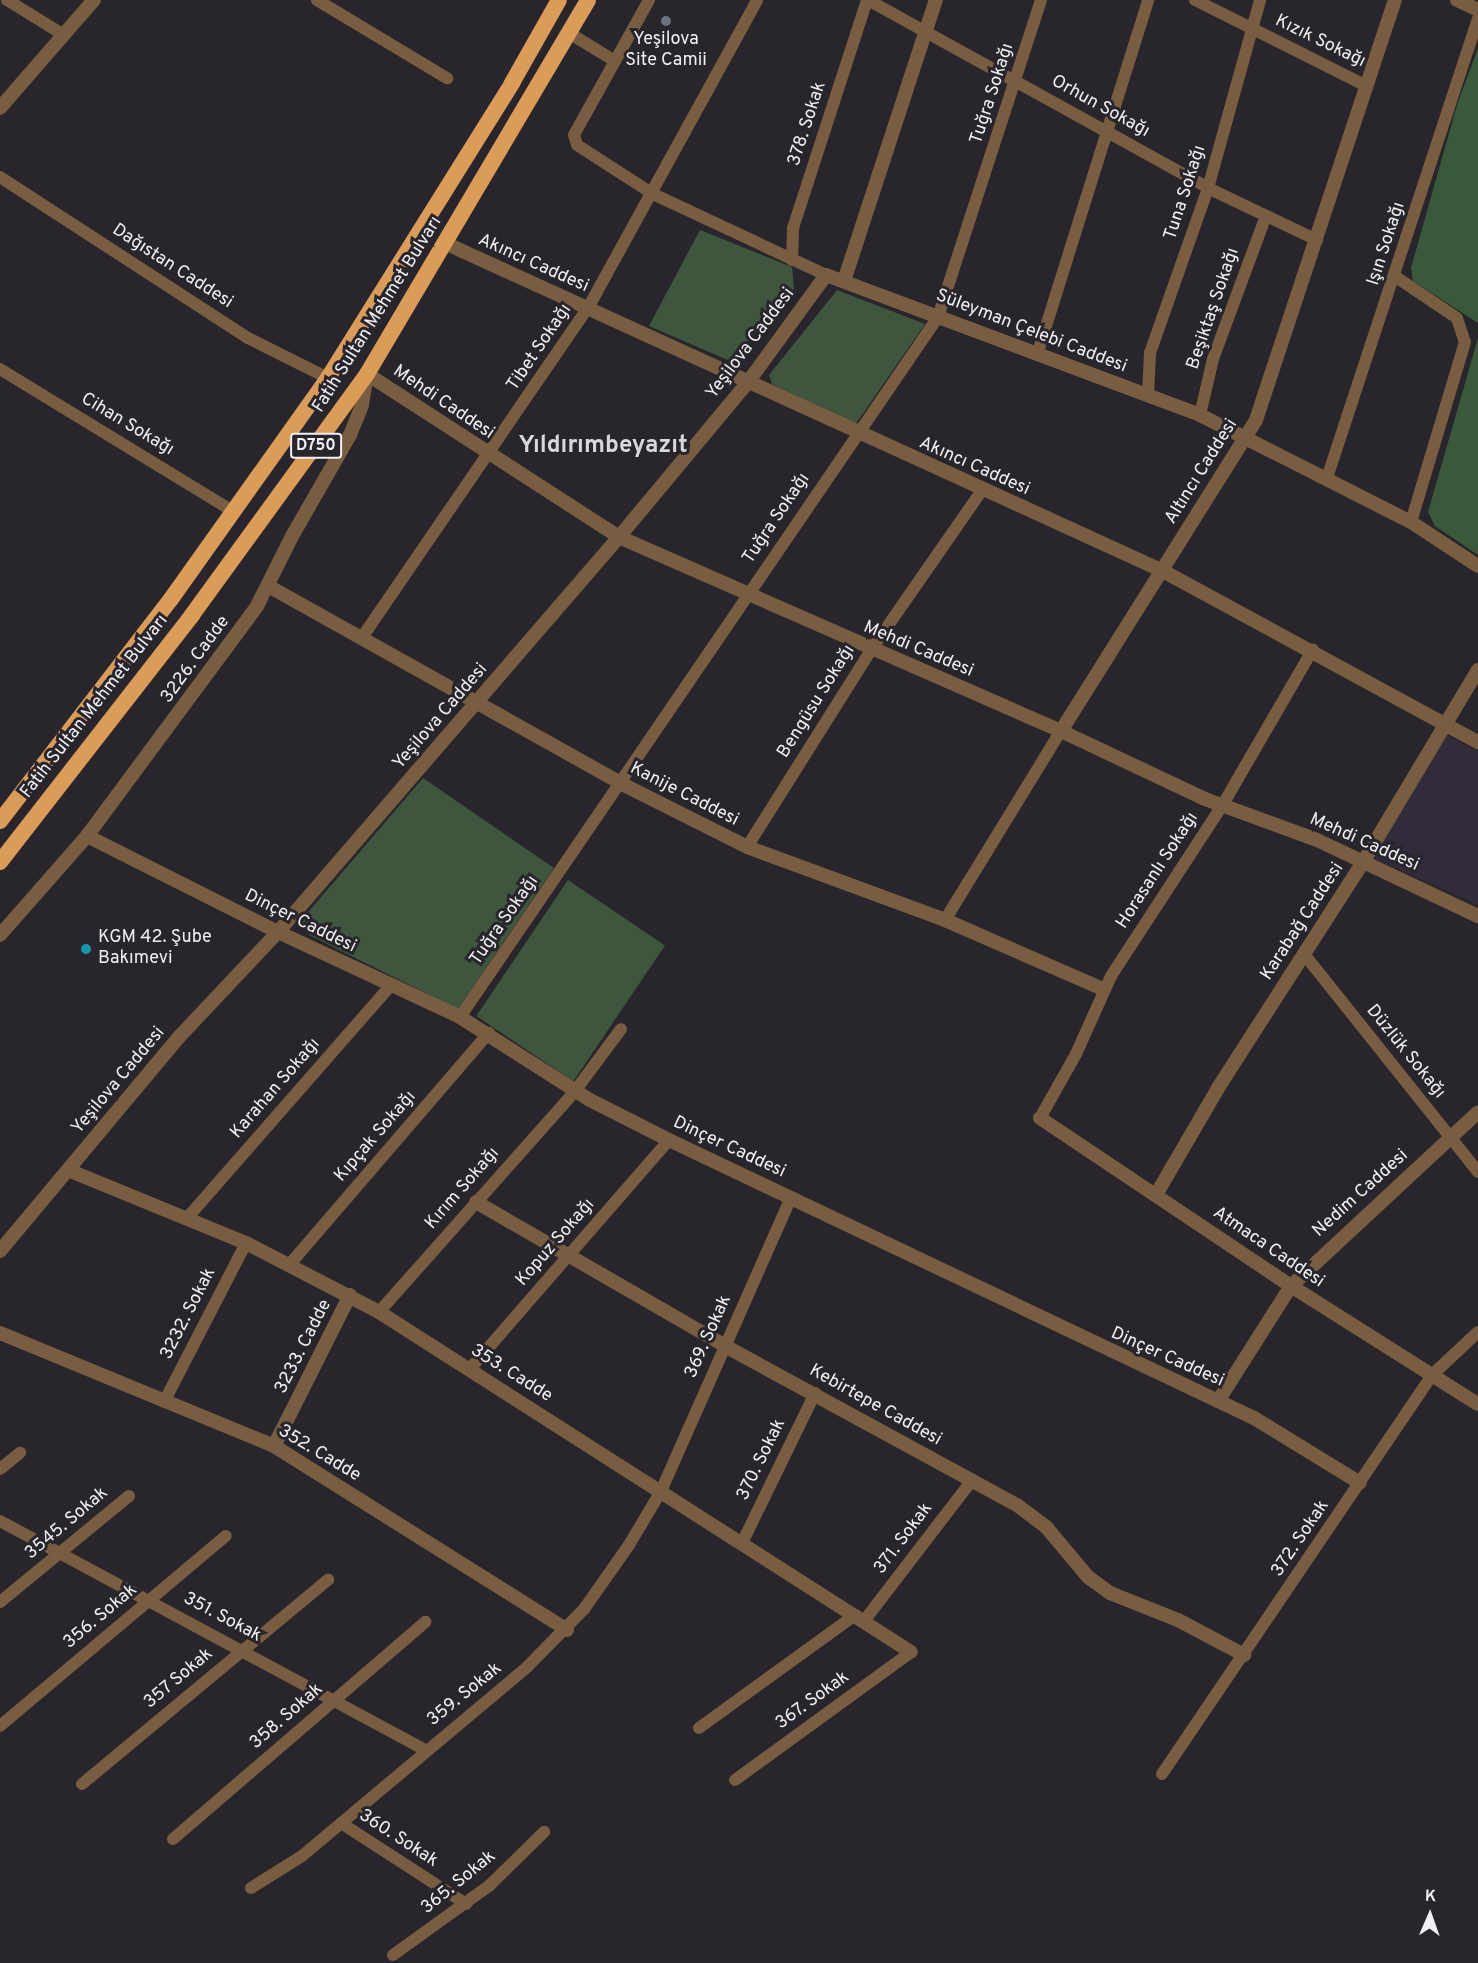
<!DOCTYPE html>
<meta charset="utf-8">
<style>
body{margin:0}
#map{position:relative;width:1478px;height:1963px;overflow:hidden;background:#28262c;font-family:Overpass,sans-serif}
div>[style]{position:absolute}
.education>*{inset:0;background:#312b3c}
.green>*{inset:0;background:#3e553e;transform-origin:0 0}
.forest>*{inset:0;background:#39593a}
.minor>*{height:12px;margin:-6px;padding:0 6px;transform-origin:6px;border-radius:6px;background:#795d41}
.tertiary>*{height:14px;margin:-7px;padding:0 7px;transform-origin:7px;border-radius:7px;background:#795d41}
.trunk>*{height:16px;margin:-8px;padding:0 8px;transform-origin:8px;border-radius:8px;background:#db9c57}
.dots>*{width:16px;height:16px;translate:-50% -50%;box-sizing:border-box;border:3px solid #28262c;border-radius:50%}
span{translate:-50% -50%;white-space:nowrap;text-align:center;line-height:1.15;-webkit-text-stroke:6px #28262c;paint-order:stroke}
.shield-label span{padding:2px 4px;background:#28262c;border:2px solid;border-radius:4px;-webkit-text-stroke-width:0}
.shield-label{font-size:16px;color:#f0eff3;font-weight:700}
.poi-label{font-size:18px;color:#f0eff3}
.left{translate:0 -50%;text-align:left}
.street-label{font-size:18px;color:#f0eff3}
.district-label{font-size:24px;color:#d9d7de;font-weight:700}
.north{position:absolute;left:1400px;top:1885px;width:60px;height:60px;-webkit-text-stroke:4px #28262c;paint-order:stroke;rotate:2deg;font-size:16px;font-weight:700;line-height:24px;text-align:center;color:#f0eff3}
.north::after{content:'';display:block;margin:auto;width:21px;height:27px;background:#f0eff3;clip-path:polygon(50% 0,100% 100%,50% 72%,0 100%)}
</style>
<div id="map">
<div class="education">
<i style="clip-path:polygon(1447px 735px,1478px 752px,1478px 905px,1371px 857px)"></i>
</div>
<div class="green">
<i style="clip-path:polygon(700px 230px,792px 267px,794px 289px,730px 361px,649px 326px)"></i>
<i style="clip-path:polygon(837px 290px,925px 324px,855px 425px,772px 384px,769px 375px)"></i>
<i style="clip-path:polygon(423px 778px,554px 868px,458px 1009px,309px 935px,302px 924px,304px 917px)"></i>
<i style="left:568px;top:880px;width:117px;height:164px;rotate:34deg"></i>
</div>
<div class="forest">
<i style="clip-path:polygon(1478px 48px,1478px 323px,1413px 281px,1411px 268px,1457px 105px)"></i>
<i style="clip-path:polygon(1478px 338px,1478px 555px,1435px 526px,1428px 512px)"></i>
</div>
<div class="minor">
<i style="left:7px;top:0;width:67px;rotate:31.6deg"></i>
<i style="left:317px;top:0;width:152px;rotate:31deg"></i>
<i style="left:649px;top:0;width:154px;rotate:119.1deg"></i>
<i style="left:574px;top:135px;width:10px;rotate:73deg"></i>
<i style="left:577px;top:145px;width:90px;rotate:32.8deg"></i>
<i style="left:653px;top:194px;width:191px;rotate:25.1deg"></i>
<i style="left:868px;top:0;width:389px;rotate:28.9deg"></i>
<i style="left:1208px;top:188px;width:121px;rotate:25.5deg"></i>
<i style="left:1195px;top:0;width:190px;rotate:26.6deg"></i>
<i style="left:569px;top:33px;width:54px;rotate:31.3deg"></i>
<i style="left:0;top:177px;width:296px;rotate:33deg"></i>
<i style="left:248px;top:338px;width:89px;rotate:26.6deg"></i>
<i style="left:792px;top:260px;width:32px;rotate:-88deg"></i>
<i style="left:793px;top:228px;width:240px;rotate:-72deg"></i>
<i style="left:1396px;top:277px;width:73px;rotate:33.9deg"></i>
<i style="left:1457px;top:318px;width:25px;rotate:72deg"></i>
<i style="left:1465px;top:342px;width:188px;rotate:106.7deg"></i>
<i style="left:1037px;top:355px;width:372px;rotate:-72.6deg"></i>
<i style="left:0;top:369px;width:274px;rotate:31.4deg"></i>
<i style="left:1148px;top:395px;width:42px;rotate:-87.3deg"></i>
<i style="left:1150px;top:353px;width:175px;rotate:-70.6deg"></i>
<i style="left:1208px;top:188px;width:195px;rotate:-74.5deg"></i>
<i style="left:1200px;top:415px;width:57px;rotate:-76.9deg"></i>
<i style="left:1213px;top:359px;width:153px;rotate:-69.7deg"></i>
<i style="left:1327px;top:478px;width:483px;rotate:-71.8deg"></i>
<i style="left:363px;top:636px;width:398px;rotate:-55.6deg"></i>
<i style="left:588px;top:308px;width:351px;rotate:-61.2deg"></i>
<i style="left:747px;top:847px;width:233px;rotate:-57.8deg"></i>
<i style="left:871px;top:650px;width:195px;rotate:-55.2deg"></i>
<i style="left:945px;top:920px;width:222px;rotate:-58.5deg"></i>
<i style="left:1304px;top:954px;width:279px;rotate:51.4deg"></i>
<i style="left:460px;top:1017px;width:848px;rotate:-55.67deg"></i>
<i style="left:938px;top:317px;width:333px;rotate:-72deg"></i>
<i style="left:1040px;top:1118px;width:73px;rotate:-60.6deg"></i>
<i style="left:1076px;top:1054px;width:85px;rotate:-65.8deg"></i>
<i style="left:1111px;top:976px;width:203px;rotate:-56.9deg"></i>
<i style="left:1222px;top:806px;width:181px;rotate:-59.9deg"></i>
<i style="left:188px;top:1217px;width:308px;rotate:-48.8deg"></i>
<i style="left:290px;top:1264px;width:305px;rotate:-49.3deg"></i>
<i style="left:379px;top:1312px;width:295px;rotate:-48.4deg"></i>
<i style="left:575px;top:1091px;width:77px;rotate:-53.4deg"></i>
<i style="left:469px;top:1370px;width:305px;rotate:-49deg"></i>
<i style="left:164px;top:1402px;width:179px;rotate:-62.7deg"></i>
<i style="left:0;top:1469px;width:26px;rotate:-39deg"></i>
<i style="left:0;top:1521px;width:484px;rotate:28.3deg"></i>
<i style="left:742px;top:1543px;width:167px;rotate:-64deg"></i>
<i style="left:0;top:1602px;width:167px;rotate:-39.4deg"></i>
<i style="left:864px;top:1621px;width:178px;rotate:-52.5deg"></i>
<i style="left:0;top:1726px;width:295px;rotate:-40.1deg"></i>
<i style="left:699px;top:1728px;width:193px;rotate:-35.9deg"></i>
<i style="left:1162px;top:1774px;width:482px;rotate:-55.9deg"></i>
<i style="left:1432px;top:1375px;width:63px;rotate:-43.1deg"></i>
<i style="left:735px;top:1780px;width:218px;rotate:-36deg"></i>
<i style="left:82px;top:1784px;width:320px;rotate:-39.7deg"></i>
<i style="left:341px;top:1823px;width:149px;rotate:32.9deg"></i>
<i style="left:173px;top:1839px;width:333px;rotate:-40.7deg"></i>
<i style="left:251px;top:1888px;width:60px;rotate:-32.1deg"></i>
<i style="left:302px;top:1856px;width:294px;rotate:-40deg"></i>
<i style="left:527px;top:1667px;width:81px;rotate:-45.5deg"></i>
<i style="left:584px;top:1609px;width:78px;rotate:-54.9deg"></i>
<i style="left:629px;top:1545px;width:63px;rotate:-59.3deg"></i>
<i style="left:661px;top:1491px;width:321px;rotate:-66.1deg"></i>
<i style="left:393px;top:1955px;width:120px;rotate:-35.8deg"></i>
<i style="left:490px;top:1885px;width:76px;rotate:-44.5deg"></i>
</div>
<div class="tertiary">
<i style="left:1457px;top:0;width:23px;rotate:25deg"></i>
<i style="left:0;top:108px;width:143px;rotate:-49deg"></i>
<i style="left:447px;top:244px;width:785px;rotate:24.54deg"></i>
<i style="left:1161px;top:570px;width:361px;rotate:28.5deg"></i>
<i style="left:844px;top:281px;width:296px;rotate:-71.9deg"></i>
<i style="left:270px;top:587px;width:401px;rotate:29.2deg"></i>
<i style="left:620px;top:783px;width:142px;rotate:26.7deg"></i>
<i style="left:747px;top:847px;width:211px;rotate:20.2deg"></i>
<i style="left:945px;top:920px;width:172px;rotate:23.6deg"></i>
<i style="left:1061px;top:731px;width:367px;rotate:-57.9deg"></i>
<i style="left:1256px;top:420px;width:442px;rotate:-71.7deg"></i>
<i style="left:87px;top:836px;width:214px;rotate:26.7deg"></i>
<i style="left:278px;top:932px;width:201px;rotate:25deg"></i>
<i style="left:460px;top:1017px;width:154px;rotate:32.6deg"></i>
<i style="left:590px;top:1100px;width:89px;rotate:26.9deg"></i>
<i style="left:669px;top:1140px;width:648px;rotate:25.42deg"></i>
<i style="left:1254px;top:1418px;width:124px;rotate:31.5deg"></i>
<i style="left:0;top:935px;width:132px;rotate:-48.7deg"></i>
<i style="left:87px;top:836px;width:286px;rotate:-53.5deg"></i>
<i style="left:257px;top:606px;width:76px;rotate:-63.4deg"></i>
<i style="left:291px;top:538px;width:119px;rotate:-60.2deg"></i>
<i style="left:350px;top:435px;width:32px;rotate:-68deg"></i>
<i style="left:362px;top:405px;width:31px;rotate:-81deg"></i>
<i style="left:367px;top:374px;width:300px;rotate:32.9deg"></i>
<i style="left:619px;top:537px;width:483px;rotate:23.7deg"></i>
<i style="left:1061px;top:731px;width:159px;rotate:25.3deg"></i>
<i style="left:1205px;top:799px;width:119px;rotate:20.1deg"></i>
<i style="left:1317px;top:840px;width:178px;rotate:25.3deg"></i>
<i style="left:1040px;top:1118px;width:302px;rotate:33.8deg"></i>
<i style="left:1291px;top:1286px;width:221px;rotate:32.3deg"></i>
<i style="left:68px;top:1170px;width:192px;rotate:22.3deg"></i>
<i style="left:246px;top:1243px;width:150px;rotate:27.4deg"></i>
<i style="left:379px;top:1312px;width:631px;rotate:32.58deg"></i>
<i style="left:1157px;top:1193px;width:121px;rotate:-59.8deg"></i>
<i style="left:1218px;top:1088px;width:269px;rotate:-57.3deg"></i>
<i style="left:1363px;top:862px;width:224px;rotate:-59.1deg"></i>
<i style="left:476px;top:1202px;width:288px;rotate:30deg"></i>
<i style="left:725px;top:1346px;width:332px;rotate:28.6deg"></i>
<i style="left:1017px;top:1505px;width:38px;rotate:37deg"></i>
<i style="left:1047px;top:1528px;width:64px;rotate:50.1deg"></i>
<i style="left:1088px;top:1577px;width:27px;rotate:36deg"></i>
<i style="left:1110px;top:1593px;width:73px;rotate:21.7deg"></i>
<i style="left:1178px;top:1620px;width:75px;rotate:27.9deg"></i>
<i style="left:0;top:1251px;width:279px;rotate:-50.1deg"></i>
<i style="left:179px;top:1037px;width:144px;rotate:-46.7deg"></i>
<i style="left:278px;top:932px;width:522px;rotate:-49.2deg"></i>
<i style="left:619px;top:537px;width:202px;rotate:-50.2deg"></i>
<i style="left:748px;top:382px;width:132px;rotate:-53.9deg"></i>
<i style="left:826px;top:275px;width:399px;rotate:20.5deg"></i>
<i style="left:1200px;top:415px;width:237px;rotate:26.9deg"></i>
<i style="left:1411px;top:522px;width:80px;rotate:33.3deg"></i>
<i style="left:0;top:1333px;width:296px;rotate:22.4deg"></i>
<i style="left:274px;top:1446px;width:346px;rotate:32.1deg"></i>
<i style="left:1218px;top:1401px;width:136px;rotate:-57.6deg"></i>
<i style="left:1291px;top:1286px;width:255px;rotate:-42.9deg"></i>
<i style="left:274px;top:1446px;width:169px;rotate:-63.3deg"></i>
</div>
<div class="trunk">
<i style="left:0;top:821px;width:280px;rotate:-52.4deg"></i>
<i style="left:171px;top:599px;width:271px;rotate:-54.6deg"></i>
<i style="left:328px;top:378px;width:348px;rotate:-58deg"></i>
<i style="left:512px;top:83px;width:95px;rotate:-60.5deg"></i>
<i style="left:0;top:862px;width:313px;rotate:-52.1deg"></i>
<i style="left:192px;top:615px;width:298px;rotate:-54deg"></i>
<i style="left:367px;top:374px;width:434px;rotate:-59.4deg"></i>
</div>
<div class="dots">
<i style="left:666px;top:21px;background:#6b7280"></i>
<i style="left:86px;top:949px;background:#0f9aa8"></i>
</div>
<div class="shield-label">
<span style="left:316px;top:446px">D750</span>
</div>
<div class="poi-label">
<span style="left:666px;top:51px">Yeşilova<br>Site Camii</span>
<span class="left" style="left:98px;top:949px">KGM 42. Şube<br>Bakımevi</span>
</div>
<div class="street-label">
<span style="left:1320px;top:42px;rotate:26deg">Kızık Sokağı</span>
<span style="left:993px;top:94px;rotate:-72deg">Tuğra Sokağı</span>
<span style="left:1100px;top:107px;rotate:29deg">Orhun Sokağı</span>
<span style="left:808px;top:124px;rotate:-72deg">378. Sokak</span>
<span style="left:1186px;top:193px;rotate:-72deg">Tuna Sokağı</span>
<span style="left:1387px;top:244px;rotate:-72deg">Işın Sokağı</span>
<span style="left:533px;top:264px;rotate:24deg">Akıncı Caddesi</span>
<span style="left:172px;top:267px;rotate:33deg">Dağıstan Caddesi</span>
<span style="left:1214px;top:309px;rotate:-71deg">Beşiktaş Sokağı</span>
<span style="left:378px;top:315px;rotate:-58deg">Fatih Sultan Mehmet Bulvarı</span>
<span style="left:1031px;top:332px;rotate:21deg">Süleyman Çelebi Caddesi</span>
<span style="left:751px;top:344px;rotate:-53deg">Yeşilova Caddesi</span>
<span style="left:540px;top:348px;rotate:-56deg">Tibet Sokağı</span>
<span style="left:443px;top:403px;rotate:34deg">Mehdi Caddesi</span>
<span style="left:127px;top:425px;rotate:31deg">Cihan Sokağı</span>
<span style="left:974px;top:467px;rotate:24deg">Akıncı Caddesi</span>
<span style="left:1202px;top:472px;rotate:-58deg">Altıncı Caddesi</span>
<span style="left:777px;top:519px;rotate:-56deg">Tuğra Sokağı</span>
<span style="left:918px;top:650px;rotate:23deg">Mehdi Caddesi</span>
<span style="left:196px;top:660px;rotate:-54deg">3226. Cadde</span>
<span style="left:817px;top:702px;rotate:-58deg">Bengüsu Sokağı</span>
<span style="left:95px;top:707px;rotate:-52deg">Fatih Sultan Mehmet Bulvarı</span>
<span style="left:441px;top:717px;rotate:-49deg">Yeşilova Caddesi</span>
<span style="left:684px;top:795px;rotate:27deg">Kanije Caddesi</span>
<span style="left:1364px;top:843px;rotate:24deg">Mehdi Caddesi</span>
<span style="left:1158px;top:871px;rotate:-57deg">Horasanlı Sokağı</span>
<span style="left:505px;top:921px;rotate:-55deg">Tuğra Sokağı</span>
<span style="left:300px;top:922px;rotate:26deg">Dinçer Caddesi</span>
<span style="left:1303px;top:922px;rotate:-57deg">Karabağ Caddesi</span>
<span style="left:1405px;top:1052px;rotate:51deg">Düzlük Sokağı</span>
<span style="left:119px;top:1081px;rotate:-50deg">Yeşilova Caddesi</span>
<span style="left:276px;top:1089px;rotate:-49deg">Karahan Sokağı</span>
<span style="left:376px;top:1137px;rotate:-49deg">Kıpçak Sokağı</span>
<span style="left:729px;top:1148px;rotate:25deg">Dinçer Caddesi</span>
<span style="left:463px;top:1189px;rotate:-49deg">Kırım Sokağı</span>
<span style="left:1361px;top:1194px;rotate:-42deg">Nedim Caddesi</span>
<span style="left:556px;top:1243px;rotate:-49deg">Kopuz Sokağı</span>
<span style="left:1268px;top:1248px;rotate:34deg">Atmaca Caddesi</span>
<span style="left:189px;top:1314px;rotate:-63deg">3232. Sokak</span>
<span style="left:709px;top:1337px;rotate:-66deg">369. Sokak</span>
<span style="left:304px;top:1347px;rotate:-63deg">3233. Cadde</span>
<span style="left:1167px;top:1358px;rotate:24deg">Dinçer Caddesi</span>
<span style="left:511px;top:1374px;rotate:32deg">353. Cadde</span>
<span style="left:875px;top:1406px;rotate:29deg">Kebirtepe Caddesi</span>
<span style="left:319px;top:1454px;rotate:31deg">352. Cadde</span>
<span style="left:762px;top:1460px;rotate:-64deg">370. Sokak</span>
<span style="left:67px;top:1524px;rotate:-40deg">3545. Sokak</span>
<span style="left:904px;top:1539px;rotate:-53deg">371. Sokak</span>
<span style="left:1301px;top:1539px;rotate:-56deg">372. Sokak</span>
<span style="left:101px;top:1617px;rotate:-40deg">356. Sokak</span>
<span style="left:222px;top:1618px;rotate:28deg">351. Sokak</span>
<span style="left:179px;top:1679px;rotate:-40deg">357 Sokak</span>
<span style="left:465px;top:1695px;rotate:-39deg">359. Sokak</span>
<span style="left:813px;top:1701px;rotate:-36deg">367. Sokak</span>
<span style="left:287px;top:1717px;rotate:-41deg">358. Sokak</span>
<span style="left:398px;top:1839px;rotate:33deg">360. Sokak</span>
<span style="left:459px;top:1883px;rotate:-39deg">365. Sokak</span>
</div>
<div class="district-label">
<span style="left:603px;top:447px">Yıldırımbeyazıt</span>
</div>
<div class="north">K</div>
</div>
